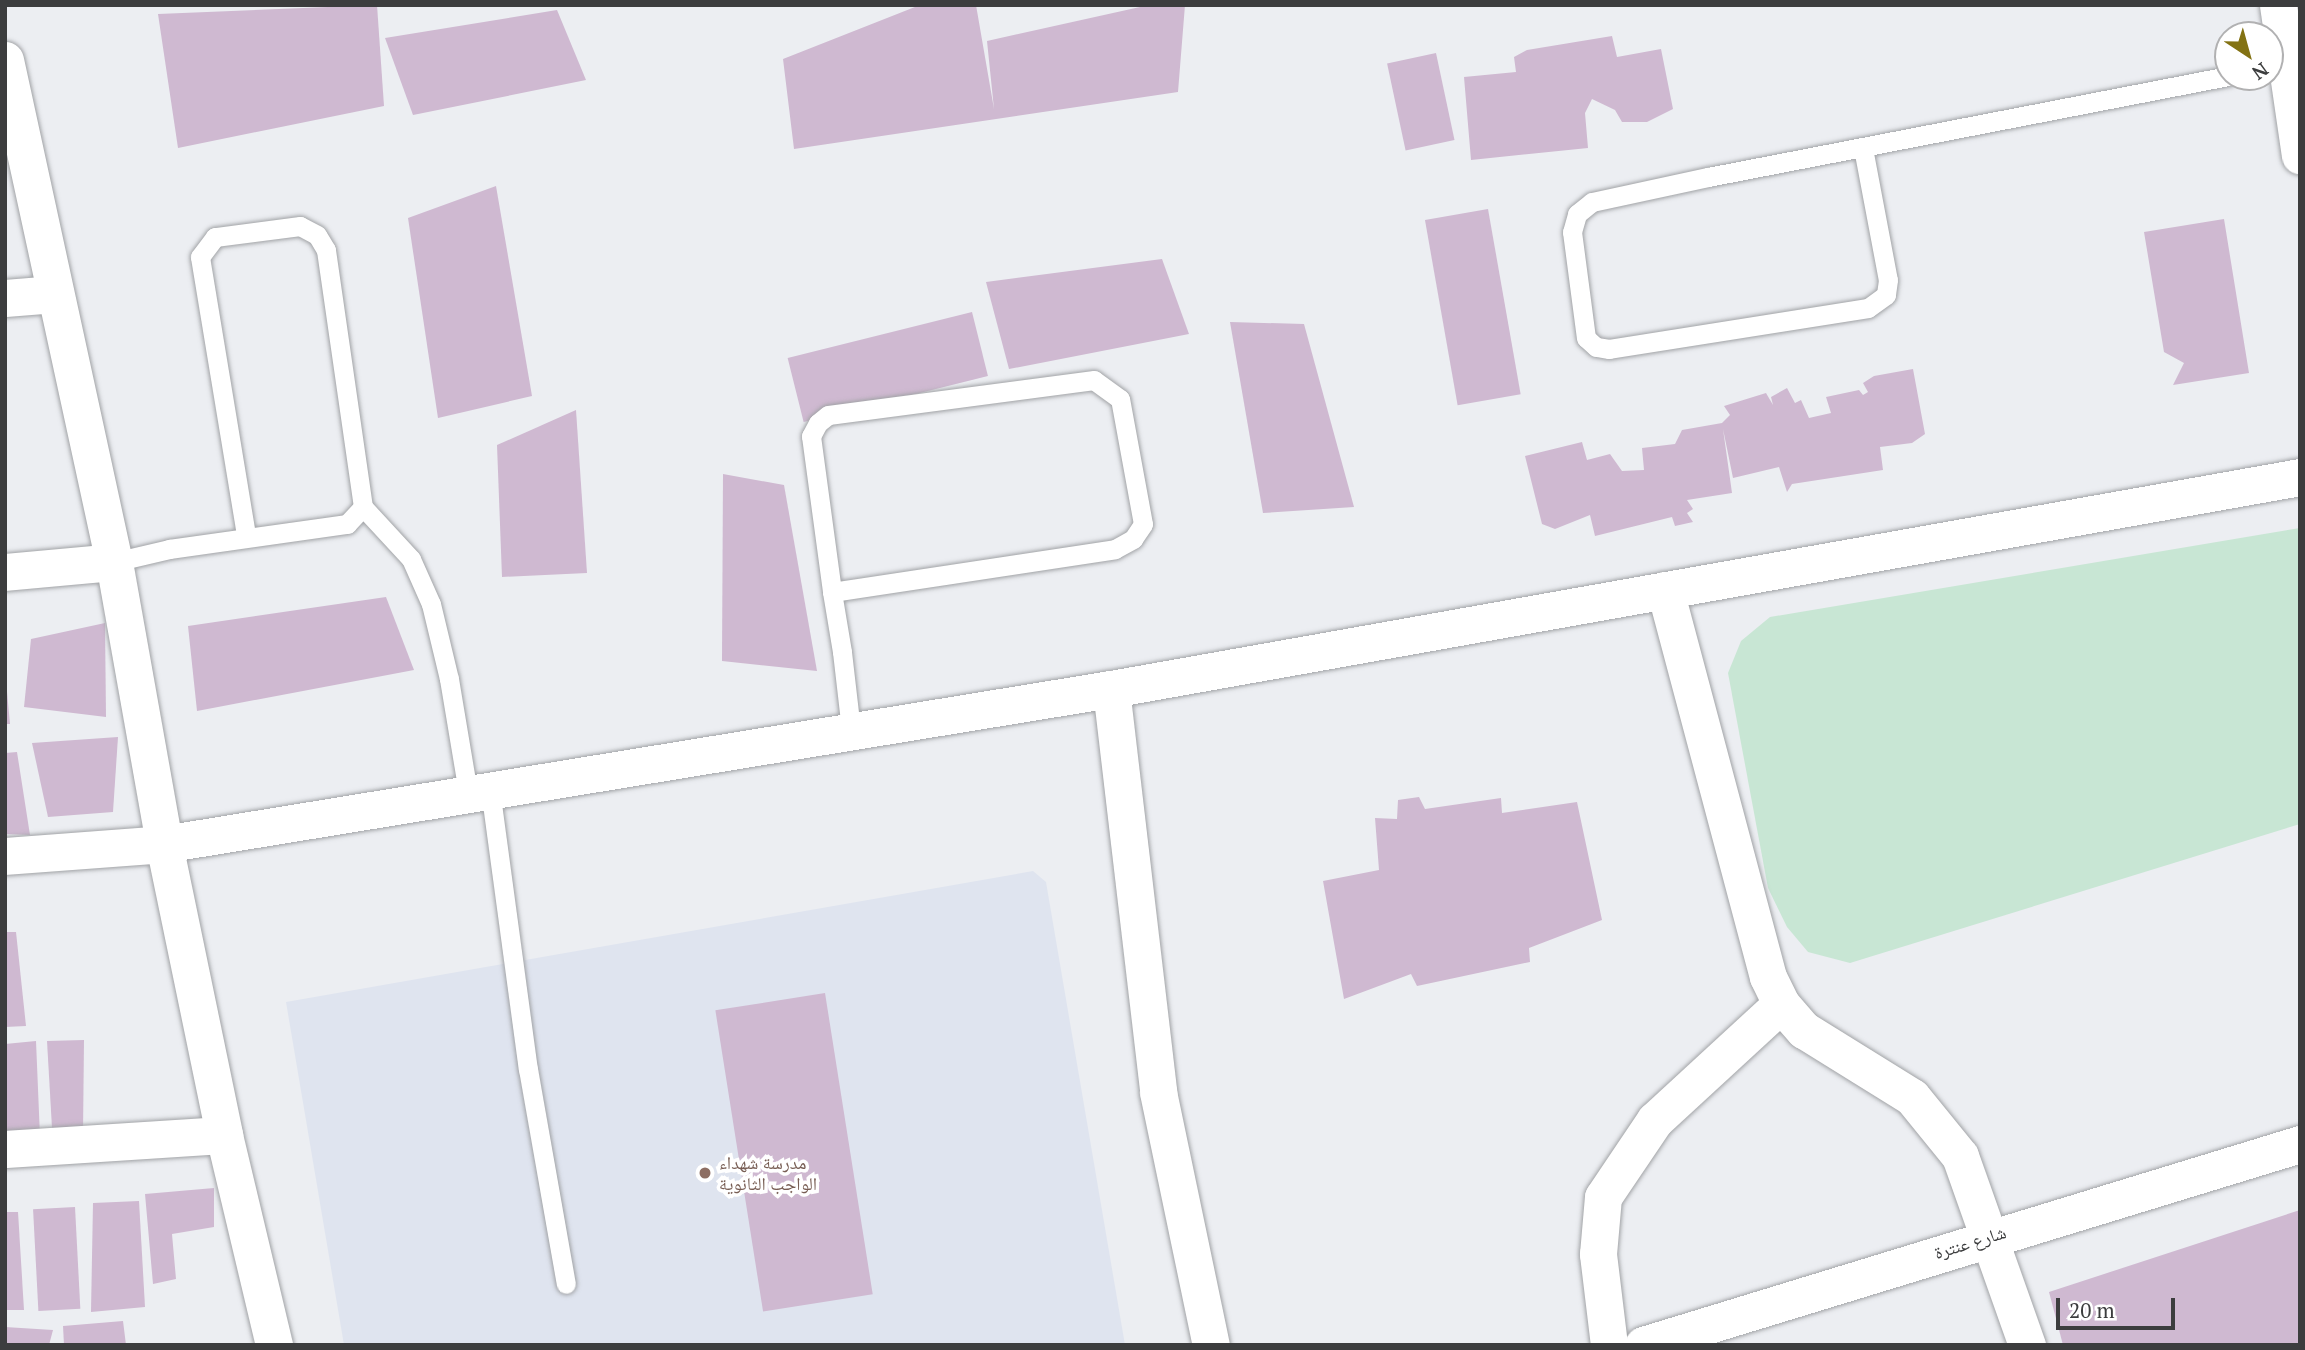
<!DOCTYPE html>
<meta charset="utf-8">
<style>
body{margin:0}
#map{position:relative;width:2305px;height:1350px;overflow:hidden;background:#eceef2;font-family:"PT Serif","Noto Naskh Arabic",serif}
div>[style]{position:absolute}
.built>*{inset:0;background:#dfe4ef}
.green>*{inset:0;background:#c8e6d4}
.building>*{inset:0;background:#cfb9d1;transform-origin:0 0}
.roads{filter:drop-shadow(0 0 2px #a1a3a6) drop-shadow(0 0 2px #a1a3a6)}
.service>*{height:19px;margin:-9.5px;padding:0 9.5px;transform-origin:9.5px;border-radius:9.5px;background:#fff}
.minor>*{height:37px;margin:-18.5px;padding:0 18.5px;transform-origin:18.5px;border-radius:18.5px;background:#fff}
.dots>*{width:19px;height:19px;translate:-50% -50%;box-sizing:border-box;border:4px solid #fff;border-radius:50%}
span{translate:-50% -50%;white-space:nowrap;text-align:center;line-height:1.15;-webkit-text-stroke:7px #fff;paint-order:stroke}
.education-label{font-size:18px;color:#785e54}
.left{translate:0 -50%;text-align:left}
.street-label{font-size:18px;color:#3c3d3e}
.frame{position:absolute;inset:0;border:7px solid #3c3d3e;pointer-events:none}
.north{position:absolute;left:2214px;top:21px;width:70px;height:70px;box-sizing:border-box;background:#fff;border:2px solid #b1b1b2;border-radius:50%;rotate:144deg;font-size:19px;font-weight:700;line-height:28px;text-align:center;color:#3c3d3e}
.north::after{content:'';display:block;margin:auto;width:24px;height:32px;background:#837213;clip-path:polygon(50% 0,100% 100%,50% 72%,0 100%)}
.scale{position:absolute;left:2056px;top:1298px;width:119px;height:32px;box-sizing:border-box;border:4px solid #3c3d3e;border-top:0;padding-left:9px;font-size:21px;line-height:24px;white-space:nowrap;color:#3c3d3e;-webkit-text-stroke:5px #fff;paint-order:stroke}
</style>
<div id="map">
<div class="built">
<i style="clip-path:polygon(1033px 871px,1046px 882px,1125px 1345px,344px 1345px,286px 1002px)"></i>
</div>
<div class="green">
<i style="clip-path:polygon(2300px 528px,2300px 824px,1850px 963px,1808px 952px,1787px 927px,1768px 888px,1728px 673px,1741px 641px,1770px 617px)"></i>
</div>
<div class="building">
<i style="clip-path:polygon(377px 5px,384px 106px,178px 148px,158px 14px)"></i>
<i style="clip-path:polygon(920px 5px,976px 5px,994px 109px,987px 41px,1149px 5px,1185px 5px,1178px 92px,794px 149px,783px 59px)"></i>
<i style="clip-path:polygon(557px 10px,586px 80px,413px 115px,385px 38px)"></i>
<i style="clip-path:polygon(1612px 36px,1617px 57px,1661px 49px,1673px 109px,1647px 122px,1622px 122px,1615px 110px,1592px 99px,1585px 113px,1588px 148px,1471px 160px,1464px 77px,1516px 72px,1514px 57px,1527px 50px)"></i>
<i style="left:1436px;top:53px;width:89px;height:50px;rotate:78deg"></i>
<i style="clip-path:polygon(496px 186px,532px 396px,438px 418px,408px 218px)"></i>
<i style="left:1488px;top:209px;width:188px;height:64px;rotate:80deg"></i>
<i style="clip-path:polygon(2224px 219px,2249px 373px,2173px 385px,2184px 363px,2164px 352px,2144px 232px)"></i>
<i style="clip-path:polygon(1162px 259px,1189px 334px,1009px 369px,986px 282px)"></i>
<i style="left:972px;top:312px;width:66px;height:190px;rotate:76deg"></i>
<i style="clip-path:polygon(1230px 322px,1304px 324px,1354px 507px,1263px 513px)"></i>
<i style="clip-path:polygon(1913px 369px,1925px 434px,1912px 443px,1880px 447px,1883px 470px,1792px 484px,1787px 492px,1779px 467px,1733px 478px,1723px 429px,1732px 493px,1687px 500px,1693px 509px,1687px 513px,1693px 522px,1675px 526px,1672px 517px,1595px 536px,1590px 515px,1555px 529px,1542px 524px,1525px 456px,1582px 442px,1587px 460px,1610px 454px,1622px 471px,1644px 470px,1642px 448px,1675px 444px,1682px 430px,1722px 423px,1730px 415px,1724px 406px,1766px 393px,1773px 405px,1771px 397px,1787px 388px,1795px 403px,1801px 400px,1809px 418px,1831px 413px,1826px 397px,1859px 390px,1863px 395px,1868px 392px,1863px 383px,1874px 376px)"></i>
<i style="clip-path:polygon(576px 410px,587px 573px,502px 577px,497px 445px)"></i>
<i style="clip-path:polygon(723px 474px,784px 485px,817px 671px,722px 661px)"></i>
<i style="clip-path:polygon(386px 597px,414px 670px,197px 711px,188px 626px)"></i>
<i style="clip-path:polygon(105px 623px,106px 717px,24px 707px,31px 639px)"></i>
<i style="clip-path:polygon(5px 670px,10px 724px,5px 724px)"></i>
<i style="clip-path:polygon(118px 737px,113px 812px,48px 817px,32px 743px)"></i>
<i style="clip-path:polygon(17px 752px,30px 835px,5px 834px,5px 753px)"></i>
<i style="clip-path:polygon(1419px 797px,1425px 809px,1501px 798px,1502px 813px,1577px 802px,1602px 920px,1529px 948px,1530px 962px,1417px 986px,1411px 974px,1344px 999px,1323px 881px,1379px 870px,1375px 818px,1397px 819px,1398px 800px)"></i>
<i style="clip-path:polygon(5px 932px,16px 932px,26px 1026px,5px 1027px)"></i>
<i style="left:825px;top:993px;width:305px;height:111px;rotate:81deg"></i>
<i style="clip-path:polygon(84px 1040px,83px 1133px,52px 1128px,47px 1041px)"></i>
<i style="clip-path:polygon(36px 1041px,40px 1137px,5px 1140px,5px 1044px)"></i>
<i style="clip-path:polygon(214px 1188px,214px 1227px,172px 1234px,176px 1279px,153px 1284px,145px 1194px)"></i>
<i style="clip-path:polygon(139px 1201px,145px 1307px,91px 1312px,93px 1203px)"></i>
<i style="left:75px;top:1207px;width:102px;height:42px;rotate:87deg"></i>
<i style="clip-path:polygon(2300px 1210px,2300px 1345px,2063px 1345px,2049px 1292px)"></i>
<i style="clip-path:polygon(5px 1212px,18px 1212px,24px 1310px,5px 1310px)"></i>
<i style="clip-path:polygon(123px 1321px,126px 1345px,64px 1345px,63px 1326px)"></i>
<i style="clip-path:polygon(5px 1327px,53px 1330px,49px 1345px,5px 1345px)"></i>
</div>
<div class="roads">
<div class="service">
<i style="left:1863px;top:148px;width:134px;rotate:79.3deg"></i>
<i style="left:1888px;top:280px;width:15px;rotate:98deg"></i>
<i style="left:1886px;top:295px;width:22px;rotate:144deg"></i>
<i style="left:1868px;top:308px;width:262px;rotate:171deg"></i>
<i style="left:1609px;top:349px;width:13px;rotate:-171deg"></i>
<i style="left:1596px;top:347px;width:13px;rotate:-138deg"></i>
<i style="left:1586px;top:338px;width:107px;rotate:-97.5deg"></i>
<i style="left:1572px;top:232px;width:19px;rotate:-74deg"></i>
<i style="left:1577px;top:214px;width:19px;rotate:-39deg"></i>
<i style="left:1592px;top:202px;width:119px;rotate:-12.2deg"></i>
<i style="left:1708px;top:177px;width:530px;rotate:-10.99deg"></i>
<i style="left:363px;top:507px;width:71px;rotate:47.3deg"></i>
<i style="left:411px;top:559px;width:49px;rotate:66deg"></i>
<i style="left:431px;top:604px;width:77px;rotate:76.5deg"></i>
<i style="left:449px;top:679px;width:115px;rotate:80.5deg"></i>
<i style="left:114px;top:562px;width:57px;rotate:-13.3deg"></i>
<i style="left:169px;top:549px;width:180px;rotate:-8deg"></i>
<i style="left:347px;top:524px;width:23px;rotate:-47deg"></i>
<i style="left:363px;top:507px;width:260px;rotate:-98.2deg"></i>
<i style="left:326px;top:250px;width:17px;rotate:-121deg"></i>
<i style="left:317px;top:235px;width:19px;rotate:-152deg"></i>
<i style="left:300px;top:226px;width:86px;rotate:172.6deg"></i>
<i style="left:215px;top:237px;width:25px;rotate:127deg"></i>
<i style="left:200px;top:257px;width:283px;rotate:80.6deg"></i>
<i style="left:832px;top:592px;width:286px;rotate:-8.6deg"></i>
<i style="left:1115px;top:549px;width:21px;rotate:-29deg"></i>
<i style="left:1133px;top:539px;width:18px;rotate:-56deg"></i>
<i style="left:1143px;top:524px;width:127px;rotate:-100.4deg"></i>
<i style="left:1120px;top:399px;width:32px;rotate:-144deg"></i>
<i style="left:1094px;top:380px;width:268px;rotate:172.5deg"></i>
<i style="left:828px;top:415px;width:13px;rotate:141deg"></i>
<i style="left:818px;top:423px;width:15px;rotate:118deg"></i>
<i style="left:811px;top:436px;width:157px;rotate:82.3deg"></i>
<i style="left:832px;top:592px;width:61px;rotate:80.5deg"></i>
<i style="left:842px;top:652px;width:79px;rotate:83.4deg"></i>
<i style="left:490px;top:789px;width:283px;rotate:82.3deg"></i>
<i style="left:528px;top:1069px;width:218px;rotate:80deg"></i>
</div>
<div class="minor">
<i style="left:2278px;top:5px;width:152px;rotate:81.7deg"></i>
<i style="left:5px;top:60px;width:514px;rotate:77.75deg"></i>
<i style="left:114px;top:562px;width:286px;rotate:79.9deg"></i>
<i style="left:164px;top:844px;width:297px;rotate:78.3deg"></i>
<i style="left:224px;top:1135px;width:216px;rotate:76.6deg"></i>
<i style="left:5px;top:298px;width:50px;rotate:-4.6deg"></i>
<i style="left:5px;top:572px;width:109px;rotate:-5.2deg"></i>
<i style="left:1665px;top:590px;width:400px;rotate:75.1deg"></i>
<i style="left:1768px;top:977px;width:30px;rotate:64deg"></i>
<i style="left:1781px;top:1004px;width:35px;rotate:49deg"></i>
<i style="left:1804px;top:1030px;width:127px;rotate:31.8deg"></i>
<i style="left:1912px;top:1097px;width:76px;rotate:50.9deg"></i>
<i style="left:1960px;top:1156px;width:201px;rotate:70.5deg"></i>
<i style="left:1111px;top:689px;width:406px;rotate:83.3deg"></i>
<i style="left:1158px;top:1092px;width:258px;rotate:78.2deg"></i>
<i style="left:5px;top:856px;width:159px;rotate:-4.3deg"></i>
<i style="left:164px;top:844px;width:960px;rotate:-9.3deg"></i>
<i style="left:1111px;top:689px;width:1208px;rotate:-10.11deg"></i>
<i style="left:5px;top:1149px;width:219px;rotate:-3.7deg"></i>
<i style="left:1609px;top:1345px;width:92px;rotate:-96.9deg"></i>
<i style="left:1598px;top:1254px;width:57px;rotate:-85deg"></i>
<i style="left:1603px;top:1197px;width:93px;rotate:-56deg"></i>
<i style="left:1655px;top:1120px;width:171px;rotate:-42.6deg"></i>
<i style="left:1643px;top:1345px;width:687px;rotate:-17.01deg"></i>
</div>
</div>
<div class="dots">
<i style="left:705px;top:1173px;background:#8d6e63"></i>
</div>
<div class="education-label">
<span class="left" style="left:719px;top:1173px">مدرسة شهداء<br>الواجب الثانوية</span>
</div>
<div class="street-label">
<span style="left:1970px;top:1242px;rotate:-17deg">شارع عنترة</span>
</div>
<div class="frame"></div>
<div class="north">N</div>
<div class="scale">20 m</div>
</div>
